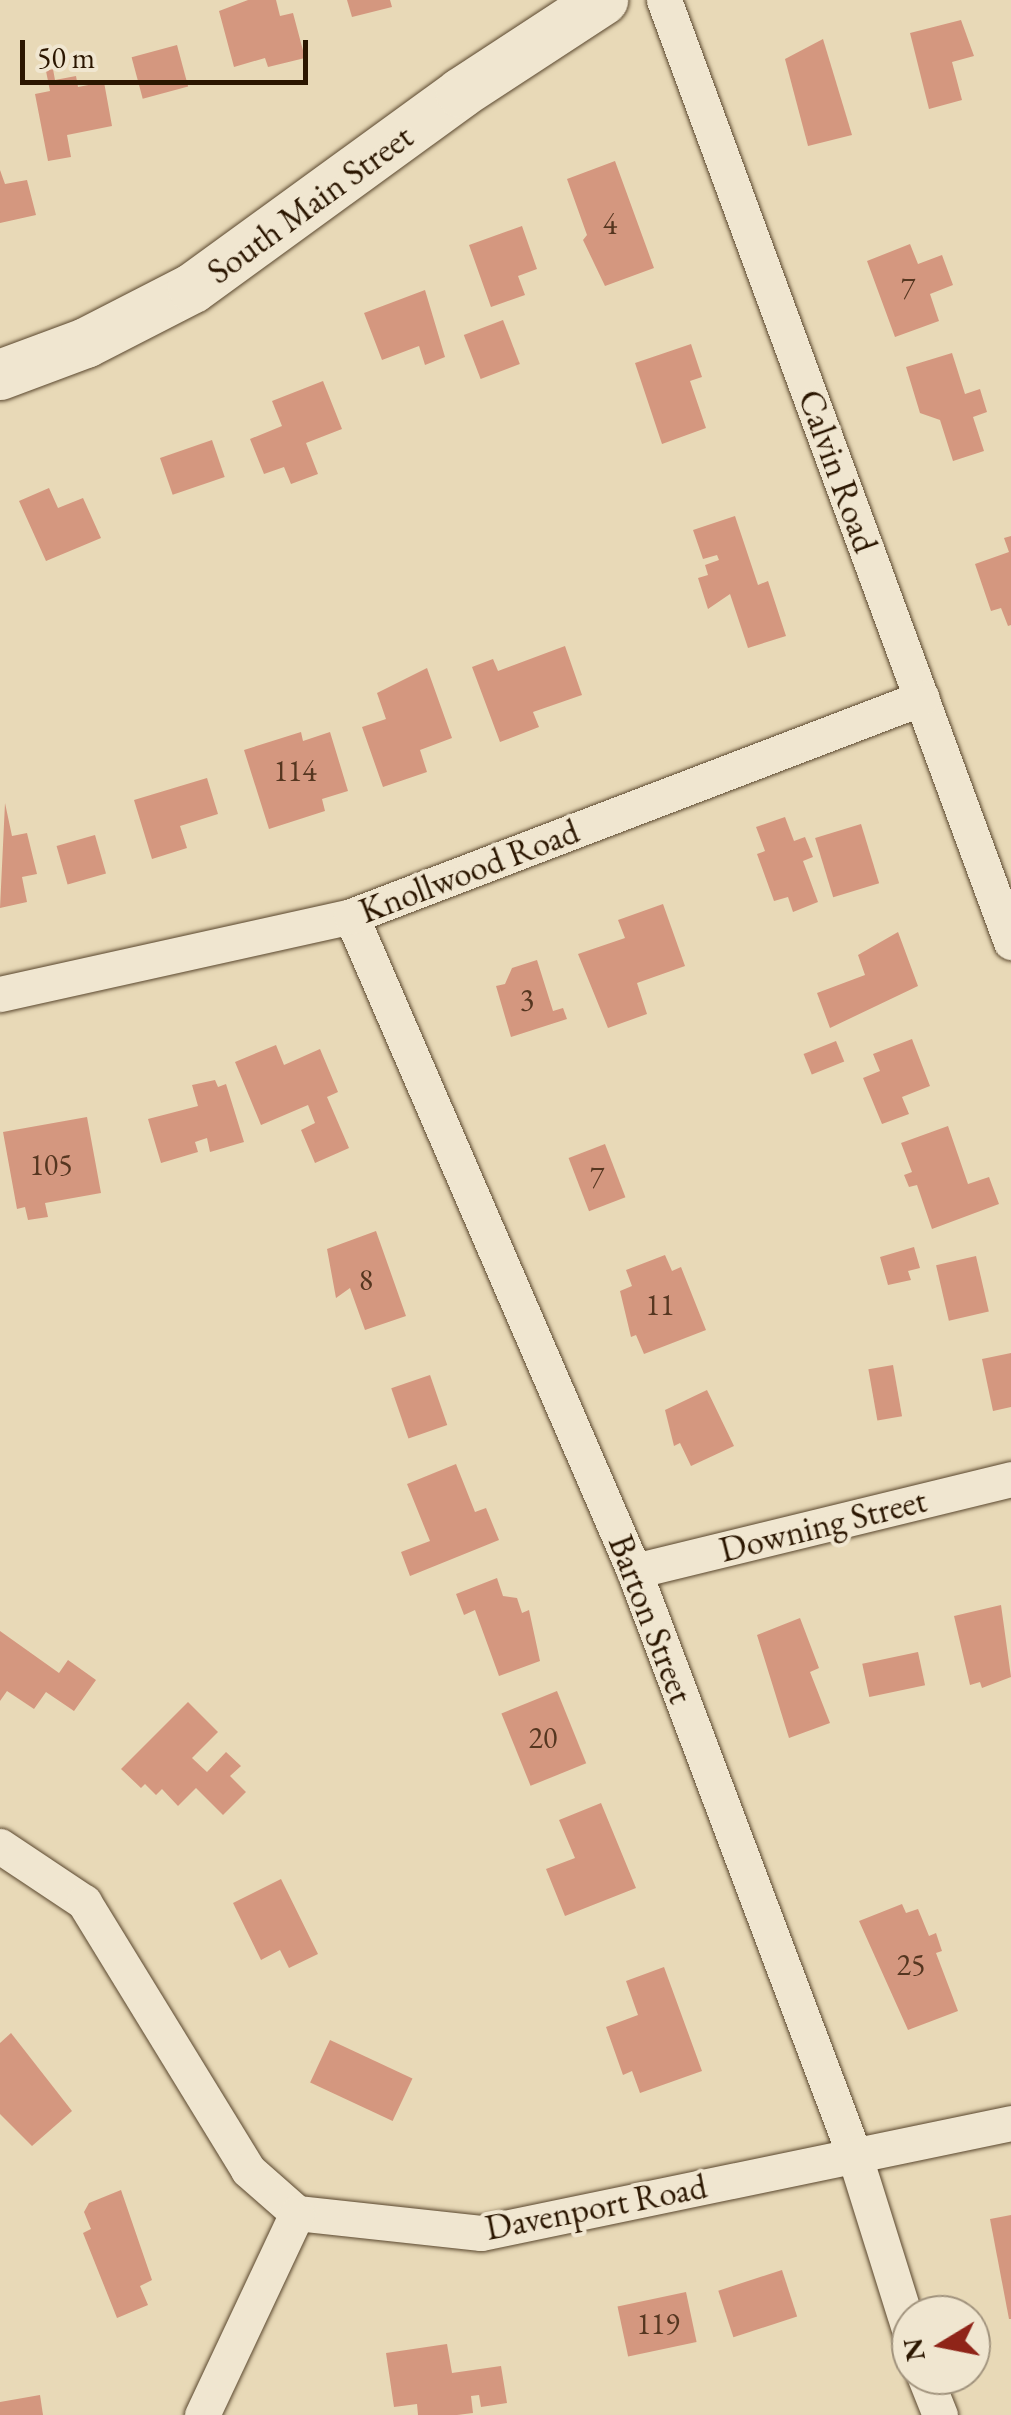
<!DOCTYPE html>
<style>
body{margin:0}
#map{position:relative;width:1011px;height:2415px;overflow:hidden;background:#e8d9b7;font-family:"EB Garamond",serif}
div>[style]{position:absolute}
.building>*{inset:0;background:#d4977f;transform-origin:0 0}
.roads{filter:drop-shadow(0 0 2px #5a472e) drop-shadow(0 0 2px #5a472e)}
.street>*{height:35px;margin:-17.5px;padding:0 17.5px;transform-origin:17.5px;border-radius:17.5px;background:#f0e6d0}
.secondary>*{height:50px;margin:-25px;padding:0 25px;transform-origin:25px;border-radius:25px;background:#f0e6d0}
span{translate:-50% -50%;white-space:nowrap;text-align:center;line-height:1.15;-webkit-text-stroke:8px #f0e6d0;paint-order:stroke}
.number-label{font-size:30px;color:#553620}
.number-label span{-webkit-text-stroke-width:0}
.street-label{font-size:35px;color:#2b1600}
.north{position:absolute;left:891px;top:2295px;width:100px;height:100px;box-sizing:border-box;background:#f0e6d0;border:2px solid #a1937d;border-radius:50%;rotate:260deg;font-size:28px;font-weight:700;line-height:40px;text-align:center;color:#2b1600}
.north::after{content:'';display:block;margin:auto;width:35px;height:45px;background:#8f2418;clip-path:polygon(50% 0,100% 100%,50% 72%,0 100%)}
.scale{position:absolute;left:20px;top:40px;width:288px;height:45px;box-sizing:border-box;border:5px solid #2b1600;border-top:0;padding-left:12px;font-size:30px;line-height:35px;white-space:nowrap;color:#2b1600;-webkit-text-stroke:8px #f0e6d0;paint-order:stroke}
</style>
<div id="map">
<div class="building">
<i style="clip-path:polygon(248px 0,276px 0,280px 16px,293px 13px,305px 58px,268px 67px,265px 58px,234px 67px,219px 11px)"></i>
<i style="clip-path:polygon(347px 0,390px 0,392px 7px,352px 17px)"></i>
<i style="clip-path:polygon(961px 20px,974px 56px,952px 62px,962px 100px,929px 109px,910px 33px)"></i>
<i style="clip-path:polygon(823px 39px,852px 135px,808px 146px,785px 59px)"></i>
<i style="left:177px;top:45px;width:43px;height:47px;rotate:75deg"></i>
<i style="clip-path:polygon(53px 69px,55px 80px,76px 76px,78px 87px,104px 82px,112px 126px,67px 135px,71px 157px,48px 161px,35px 94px,50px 91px,46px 71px)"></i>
<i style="clip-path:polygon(615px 161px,654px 268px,605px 286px,583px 240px,587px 235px,567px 179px)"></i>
<i style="clip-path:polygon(0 170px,5px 184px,27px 180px,36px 215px,0 223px)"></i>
<i style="clip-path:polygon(522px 226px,537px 269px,518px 276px,525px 295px,491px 307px,469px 245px)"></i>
<i style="clip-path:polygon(910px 244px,918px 264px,942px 255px,953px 285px,930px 294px,939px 321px,895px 337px,867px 261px)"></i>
<i style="clip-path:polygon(425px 290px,445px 357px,425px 365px,419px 346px,382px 360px,364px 313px)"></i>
<i style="left:503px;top:320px;width:47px;height:42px;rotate:69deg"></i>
<i style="clip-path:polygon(691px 344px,702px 377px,690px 381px,706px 428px,662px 444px,635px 363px)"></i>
<i style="clip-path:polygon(952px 353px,965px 394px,980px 389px,987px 412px,973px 417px,984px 451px,953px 461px,940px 420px,920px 413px,906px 367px)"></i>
<i style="clip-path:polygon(323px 381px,342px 429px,306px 443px,318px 474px,291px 484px,284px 467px,264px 474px,250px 439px,282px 426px,272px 401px)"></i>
<i style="left:212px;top:440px;width:39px;height:55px;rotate:71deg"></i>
<i style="clip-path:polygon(49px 488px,58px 508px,83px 498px,101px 538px,46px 561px,19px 501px)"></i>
<i style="clip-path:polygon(735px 516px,758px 585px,768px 581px,786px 636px,748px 648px,730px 594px,708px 609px,698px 578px,708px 575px,705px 565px,719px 560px,717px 555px,703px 559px,693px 530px)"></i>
<i style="clip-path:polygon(1011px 536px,1011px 625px,1008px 626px,1001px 608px,991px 611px,975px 564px,1009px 552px,1004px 538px)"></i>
<i style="clip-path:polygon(565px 646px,582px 695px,533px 712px,539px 727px,500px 742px,472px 667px,493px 659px,498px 671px)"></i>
<i style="clip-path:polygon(427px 668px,452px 738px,420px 750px,427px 772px,383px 787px,362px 727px,386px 719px,377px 693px)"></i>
<i style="clip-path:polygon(301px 732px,303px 741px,330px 732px,348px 791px,322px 799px,325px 811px,269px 829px,244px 750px)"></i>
<i style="clip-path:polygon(207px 778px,218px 814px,180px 826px,187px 848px,152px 859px,134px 800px)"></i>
<i style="clip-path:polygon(5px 803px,12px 836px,27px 833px,37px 874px,22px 877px,27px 902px,0 908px)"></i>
<i style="clip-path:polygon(785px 817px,794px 841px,805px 837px,813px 857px,803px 861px,818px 902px,793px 912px,788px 897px,774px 901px,757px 854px,765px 851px,756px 827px)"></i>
<i style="left:861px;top:824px;width:62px;height:48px;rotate:73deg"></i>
<i style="left:95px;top:835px;width:40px;height:40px;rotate:74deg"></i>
<i style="clip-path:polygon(663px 904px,685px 966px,637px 983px,647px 1014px,608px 1028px,578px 954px,625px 938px,618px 920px)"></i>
<i style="clip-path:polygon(898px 932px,918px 986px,830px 1028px,817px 993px,865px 975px,858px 955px)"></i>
<i style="clip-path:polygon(537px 960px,553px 1011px,563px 1008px,567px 1019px,511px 1037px,496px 986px,505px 984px,512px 968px)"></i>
<i style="clip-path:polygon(912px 1039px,930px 1086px,902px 1097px,909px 1114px,882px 1124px,863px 1078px,880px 1071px,873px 1054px)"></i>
<i style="left:836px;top:1041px;width:22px;height:35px;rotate:68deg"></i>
<i style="clip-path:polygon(276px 1045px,284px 1065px,320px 1049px,338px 1092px,327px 1097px,349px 1148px,315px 1163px,301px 1130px,315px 1123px,308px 1105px,261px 1125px,235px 1062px)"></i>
<i style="clip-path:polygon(215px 1080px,218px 1087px,226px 1084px,244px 1142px,210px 1152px,207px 1138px,195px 1142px,198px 1152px,161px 1163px,148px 1119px,198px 1106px,192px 1085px)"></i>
<i style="clip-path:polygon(87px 1117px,101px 1193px,45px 1203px,48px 1217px,28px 1220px,25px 1207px,17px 1209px,3px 1132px)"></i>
<i style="clip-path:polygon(948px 1126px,968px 1184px,989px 1177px,999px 1204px,932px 1229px,917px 1185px,909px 1187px,904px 1175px,912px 1172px,901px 1143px)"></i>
<i style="left:605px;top:1144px;width:57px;height:39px;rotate:69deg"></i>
<i style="clip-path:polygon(376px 1231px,406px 1316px,365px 1330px,350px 1288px,336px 1298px,327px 1249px)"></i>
<i style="clip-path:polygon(914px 1247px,920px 1268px,908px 1271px,911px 1280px,888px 1285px,880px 1257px)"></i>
<i style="clip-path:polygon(665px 1255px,672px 1271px,681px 1267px,706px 1330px,644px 1354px,636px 1335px,631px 1337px,620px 1291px,632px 1286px,626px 1270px)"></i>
<i style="left:976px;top:1256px;width:57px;height:41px;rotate:77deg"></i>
<i style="clip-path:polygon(1011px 1353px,1011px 1407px,993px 1411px,982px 1359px)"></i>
<i style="left:893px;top:1365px;width:52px;height:25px;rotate:80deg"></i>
<i style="left:430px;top:1375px;width:53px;height:41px;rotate:71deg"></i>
<i style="clip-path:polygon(707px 1390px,734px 1446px,691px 1466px,680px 1443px,674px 1446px,665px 1410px)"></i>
<i style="clip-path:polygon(456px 1464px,475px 1512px,486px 1508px,499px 1540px,410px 1576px,401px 1552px,430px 1541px,407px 1484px)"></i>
<i style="clip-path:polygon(497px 1578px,503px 1596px,517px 1598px,522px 1613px,529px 1610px,540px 1661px,499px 1676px,475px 1610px,464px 1615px,456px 1594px)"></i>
<i style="clip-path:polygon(1001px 1605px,1011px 1677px,982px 1688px,980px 1682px,970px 1685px,954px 1616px)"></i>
<i style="clip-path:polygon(800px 1618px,819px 1668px,810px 1672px,830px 1723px,789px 1738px,757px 1635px)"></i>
<i style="clip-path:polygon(0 1631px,59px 1673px,68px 1660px,96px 1680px,74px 1711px,46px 1692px,34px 1709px,7px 1691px,0 1701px)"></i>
<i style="left:918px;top:1652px;width:34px;height:57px;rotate:78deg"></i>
<i style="left:557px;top:1691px;width:78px;height:60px;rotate:68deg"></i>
<i style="clip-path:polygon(188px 1702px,218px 1732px,192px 1758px,207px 1772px,226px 1752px,241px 1766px,230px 1776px,246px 1792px,223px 1815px,196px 1788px,178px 1806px,162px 1789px,156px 1795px,145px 1784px,141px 1788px,121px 1769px)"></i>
<i style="clip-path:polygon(601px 1803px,636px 1888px,565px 1916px,546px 1869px,575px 1858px,559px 1820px)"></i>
<i style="clip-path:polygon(281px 1879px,318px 1954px,289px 1968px,280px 1950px,261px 1960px,233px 1903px)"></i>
<i style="clip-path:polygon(902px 1904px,906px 1913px,918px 1909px,929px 1936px,936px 1933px,942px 1951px,936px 1953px,958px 2011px,908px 2030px,859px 1921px)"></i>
<i style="clip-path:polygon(664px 1967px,702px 2071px,640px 2093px,632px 2071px,623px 2075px,606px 2027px,638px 2015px,626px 1981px)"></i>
<i style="clip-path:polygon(11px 2033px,72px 2111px,32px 2146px,0 2114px,0 2043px)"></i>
<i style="left:330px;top:2040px;width:91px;height:47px;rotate:25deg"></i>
<i style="clip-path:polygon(121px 2190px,152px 2280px,140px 2286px,148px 2305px,117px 2318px,83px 2233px,91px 2229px,84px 2212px,89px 2203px)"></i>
<i style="clip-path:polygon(1011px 2215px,1011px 2319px,1009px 2319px,990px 2219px)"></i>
<i style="left:782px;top:2270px;width:49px;height:67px;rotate:72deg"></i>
<i style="left:686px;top:2292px;width:51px;height:70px;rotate:78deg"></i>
<i style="clip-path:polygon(447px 2344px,452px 2373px,501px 2366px,507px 2403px,481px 2407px,479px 2395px,471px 2396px,473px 2413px,457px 2415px,418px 2415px,417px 2404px,394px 2407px,386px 2353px)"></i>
<i style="clip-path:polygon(40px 2395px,43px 2415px,0 2415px,0 2402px)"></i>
</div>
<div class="roads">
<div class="street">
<i style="left:664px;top:0;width:1004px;rotate:69.78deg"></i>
<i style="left:351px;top:916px;width:714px;rotate:66.63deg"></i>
<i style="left:634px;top:1571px;width:626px;rotate:69.34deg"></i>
<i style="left:855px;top:2157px;width:188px;rotate:72.6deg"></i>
<i style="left:0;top:994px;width:360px;rotate:-12.5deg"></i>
<i style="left:351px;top:916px;width:611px;rotate:-20.9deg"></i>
<i style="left:634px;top:1571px;width:388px;rotate:-13.7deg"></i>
<i style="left:0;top:1846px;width:101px;rotate:33.7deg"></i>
<i style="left:84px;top:1902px;width:314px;rotate:58.5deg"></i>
<i style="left:248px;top:2170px;width:65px;rotate:41.3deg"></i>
<i style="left:297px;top:2213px;width:185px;rotate:6.2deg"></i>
<i style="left:481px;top:2233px;width:541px;rotate:-11.73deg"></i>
<i style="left:924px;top:2375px;width:43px;rotate:68.2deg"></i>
<i style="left:202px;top:2415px;width:223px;rotate:-64.8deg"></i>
</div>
<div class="secondary">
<i style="left:0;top:375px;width:92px;rotate:-20.4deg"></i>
<i style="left:86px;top:343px;width:120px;rotate:-27.2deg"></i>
<i style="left:193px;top:288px;width:331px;rotate:-36deg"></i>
<i style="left:461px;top:93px;width:170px;rotate:-33.2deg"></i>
</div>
</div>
<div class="number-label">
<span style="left:610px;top:224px">4</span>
<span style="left:908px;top:288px">7</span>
<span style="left:295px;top:771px">114</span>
<span style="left:527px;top:1000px">3</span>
<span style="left:51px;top:1165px">105</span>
<span style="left:597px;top:1177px">7</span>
<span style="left:366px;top:1280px">8</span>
<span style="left:660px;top:1305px">11</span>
<span style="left:543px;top:1738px">20</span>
<span style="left:911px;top:1965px">25</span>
<span style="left:658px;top:2324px">119</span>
</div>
<div class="street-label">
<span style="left:310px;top:204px;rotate:-36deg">South Main Street</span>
<span style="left:838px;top:471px;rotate:70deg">Calvin Road</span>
<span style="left:469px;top:871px;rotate:-21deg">Knollwood Road</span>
<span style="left:823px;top:1525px;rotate:-14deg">Downing Street</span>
<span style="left:651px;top:1619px;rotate:69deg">Barton Street</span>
<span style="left:596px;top:2207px;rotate:-11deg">Davenport Road</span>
</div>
<div class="north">N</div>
<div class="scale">50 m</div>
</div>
